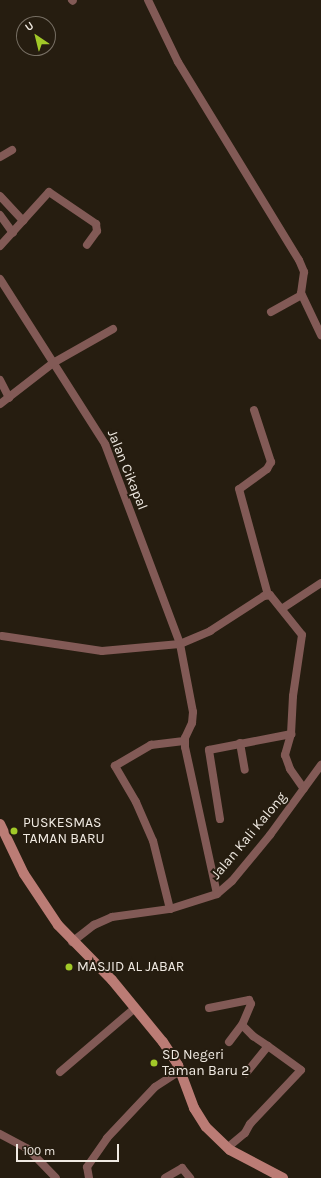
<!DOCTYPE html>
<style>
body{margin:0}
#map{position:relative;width:321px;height:1178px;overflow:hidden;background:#261d10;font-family:Karla,sans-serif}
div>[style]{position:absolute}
.street>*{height:8px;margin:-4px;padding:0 4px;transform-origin:4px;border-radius:4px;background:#825a56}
.secondary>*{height:10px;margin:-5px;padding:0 5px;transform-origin:5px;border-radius:5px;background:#bb7c75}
.dots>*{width:11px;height:11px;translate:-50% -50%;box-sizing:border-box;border:2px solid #261d10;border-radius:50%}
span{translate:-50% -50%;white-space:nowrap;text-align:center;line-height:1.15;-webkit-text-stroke:4px #261d10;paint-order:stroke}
.street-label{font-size:14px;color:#f0eae2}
.poi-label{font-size:14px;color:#f0eae2}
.left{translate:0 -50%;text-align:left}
.north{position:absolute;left:16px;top:16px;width:40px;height:40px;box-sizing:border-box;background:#261d10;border:1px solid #776f64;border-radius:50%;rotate:325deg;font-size:11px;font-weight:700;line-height:16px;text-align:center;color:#f0eae2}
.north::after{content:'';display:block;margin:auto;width:14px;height:18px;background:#a2c928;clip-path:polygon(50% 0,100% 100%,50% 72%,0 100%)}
.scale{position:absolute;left:16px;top:1144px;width:103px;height:18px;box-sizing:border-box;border:2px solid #f0eae2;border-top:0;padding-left:5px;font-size:12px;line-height:14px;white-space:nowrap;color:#f0eae2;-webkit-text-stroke:3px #261d10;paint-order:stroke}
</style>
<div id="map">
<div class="street">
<i style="left:72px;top:0;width:1px;rotate:45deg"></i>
<i style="left:148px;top:0;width:69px;rotate:64.2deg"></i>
<i style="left:178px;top:62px;width:232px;rotate:58.6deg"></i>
<i style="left:299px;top:260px;width:13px;rotate:67deg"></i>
<i style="left:304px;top:272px;width:21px;rotate:98deg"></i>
<i style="left:301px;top:293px;width:47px;rotate:64.5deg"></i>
<i style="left:0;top:157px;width:14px;rotate:-30deg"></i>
<i style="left:0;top:196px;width:34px;rotate:47deg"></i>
<i style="left:0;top:215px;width:22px;rotate:54deg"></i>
<i style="left:0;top:246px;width:73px;rotate:-47.8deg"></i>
<i style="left:49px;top:192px;width:57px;rotate:34.2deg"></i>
<i style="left:96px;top:224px;width:7px;rotate:82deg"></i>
<i style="left:97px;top:231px;width:17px;rotate:126deg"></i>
<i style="left:0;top:279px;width:196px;rotate:57.5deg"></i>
<i style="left:105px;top:444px;width:214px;rotate:69.4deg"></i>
<i style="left:180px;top:644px;width:69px;rotate:79.2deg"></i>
<i style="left:193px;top:712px;width:11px;rotate:95deg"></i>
<i style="left:192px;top:723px;width:17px;rotate:115deg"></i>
<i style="left:185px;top:738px;width:9px;rotate:90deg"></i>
<i style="left:185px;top:747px;width:150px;rotate:77.7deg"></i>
<i style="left:271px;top:312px;width:35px;rotate:-29deg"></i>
<i style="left:0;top:380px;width:20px;rotate:63deg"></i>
<i style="left:0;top:404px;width:67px;rotate:-37.7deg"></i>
<i style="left:53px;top:363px;width:69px;rotate:-29.5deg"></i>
<i style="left:254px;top:410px;width:55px;rotate:71.9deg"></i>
<i style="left:271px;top:462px;width:8px;rotate:120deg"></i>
<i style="left:267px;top:469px;width:34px;rotate:144deg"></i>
<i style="left:239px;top:489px;width:110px;rotate:74.7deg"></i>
<i style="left:283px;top:608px;width:45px;rotate:-33.3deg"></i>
<i style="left:2px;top:636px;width:101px;rotate:8.5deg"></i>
<i style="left:102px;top:651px;width:78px;rotate:-5.1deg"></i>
<i style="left:180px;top:644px;width:33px;rotate:-23deg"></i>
<i style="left:210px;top:631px;width:64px;rotate:-32.9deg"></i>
<i style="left:264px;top:596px;width:6px;rotate:-9deg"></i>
<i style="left:270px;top:595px;width:51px;rotate:51.3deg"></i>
<i style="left:302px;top:635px;width:62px;rotate:98.4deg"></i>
<i style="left:293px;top:696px;width:38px;rotate:93deg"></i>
<i style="left:291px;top:734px;width:22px;rotate:106deg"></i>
<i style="left:285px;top:755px;width:15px;rotate:70deg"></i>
<i style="left:290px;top:769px;width:24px;rotate:55deg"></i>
<i style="left:240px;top:743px;width:27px;rotate:80deg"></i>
<i style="left:220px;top:819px;width:70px;rotate:-99.1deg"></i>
<i style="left:209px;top:750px;width:84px;rotate:-11deg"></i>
<i style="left:170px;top:909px;width:70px;rotate:-104deg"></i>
<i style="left:153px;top:841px;width:43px;rotate:-113.6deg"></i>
<i style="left:136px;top:802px;width:42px;rotate:-120.3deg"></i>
<i style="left:115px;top:766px;width:42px;rotate:-30.3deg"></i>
<i style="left:151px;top:745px;width:33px;rotate:-7deg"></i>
<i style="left:72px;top:942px;width:28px;rotate:-38deg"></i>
<i style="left:94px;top:925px;width:20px;rotate:-24deg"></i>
<i style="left:112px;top:917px;width:59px;rotate:-7.9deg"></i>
<i style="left:170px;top:909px;width:49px;rotate:-17.7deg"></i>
<i style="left:217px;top:894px;width:20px;rotate:-41deg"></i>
<i style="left:232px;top:881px;width:60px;rotate:-50.4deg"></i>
<i style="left:270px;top:835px;width:87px;rotate:-53.9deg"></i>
<i style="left:209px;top:1008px;width:41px;rotate:-11.3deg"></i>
<i style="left:249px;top:1000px;width:4px;rotate:63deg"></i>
<i style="left:251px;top:1004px;width:23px;rotate:113deg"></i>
<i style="left:242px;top:1025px;width:16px;rotate:45deg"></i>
<i style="left:253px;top:1036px;width:18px;rotate:34deg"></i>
<i style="left:229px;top:1042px;width:21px;rotate:-53deg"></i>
<i style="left:60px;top:1072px;width:99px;rotate:-40.5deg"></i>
<i style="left:0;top:1134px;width:32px;rotate:28deg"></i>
<i style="left:28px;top:1149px;width:40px;rotate:46deg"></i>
<i style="left:227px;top:1148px;width:23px;rotate:-40deg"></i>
<i style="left:245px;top:1133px;width:10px;rotate:-61deg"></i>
<i style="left:250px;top:1124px;width:74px;rotate:-46.6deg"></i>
<i style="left:301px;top:1070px;width:41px;rotate:-144deg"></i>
<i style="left:268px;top:1046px;width:35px;rotate:129deg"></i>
<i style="left:89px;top:1178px;width:11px;rotate:-100deg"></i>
<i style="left:87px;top:1167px;width:35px;rotate:-55deg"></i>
<i style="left:107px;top:1138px;width:70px;rotate:-46.7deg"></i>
<i style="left:155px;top:1087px;width:30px;rotate:-33deg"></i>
<i style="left:165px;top:1178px;width:20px;rotate:-30deg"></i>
<i style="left:182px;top:1168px;width:13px;rotate:51deg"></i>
</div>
<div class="secondary">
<i style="left:0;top:824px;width:55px;rotate:64.4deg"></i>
<i style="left:24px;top:874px;width:61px;rotate:56.3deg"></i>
<i style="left:58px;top:925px;width:77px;rotate:45.5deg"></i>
<i style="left:112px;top:980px;width:80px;rotate:50.6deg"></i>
<i style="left:163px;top:1042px;width:27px;rotate:57deg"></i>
<i style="left:178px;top:1065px;width:46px;rotate:69.6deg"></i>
<i style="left:194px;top:1108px;width:22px;rotate:58deg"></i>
<i style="left:206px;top:1127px;width:33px;rotate:44deg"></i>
<i style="left:230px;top:1150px;width:60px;rotate:27.8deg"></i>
</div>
<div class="dots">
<i style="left:14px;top:831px;background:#a2c928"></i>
<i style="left:69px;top:967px;background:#a2c928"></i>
<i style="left:154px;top:1063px;background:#a2c928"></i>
</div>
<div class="street-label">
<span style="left:127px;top:470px;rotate:68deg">Jalan Cikapal</span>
<span style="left:249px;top:836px;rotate:-50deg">Jalan Kali Kalong</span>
</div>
<div class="poi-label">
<span class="left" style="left:23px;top:831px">PUSKESMAS<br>TAMAN BARU</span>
<span class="left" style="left:77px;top:967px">MASJID AL JABAR</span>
<span class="left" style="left:162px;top:1063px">SD Negeri<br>Taman Baru 2</span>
</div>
<div class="north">U</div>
<div class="scale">100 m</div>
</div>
